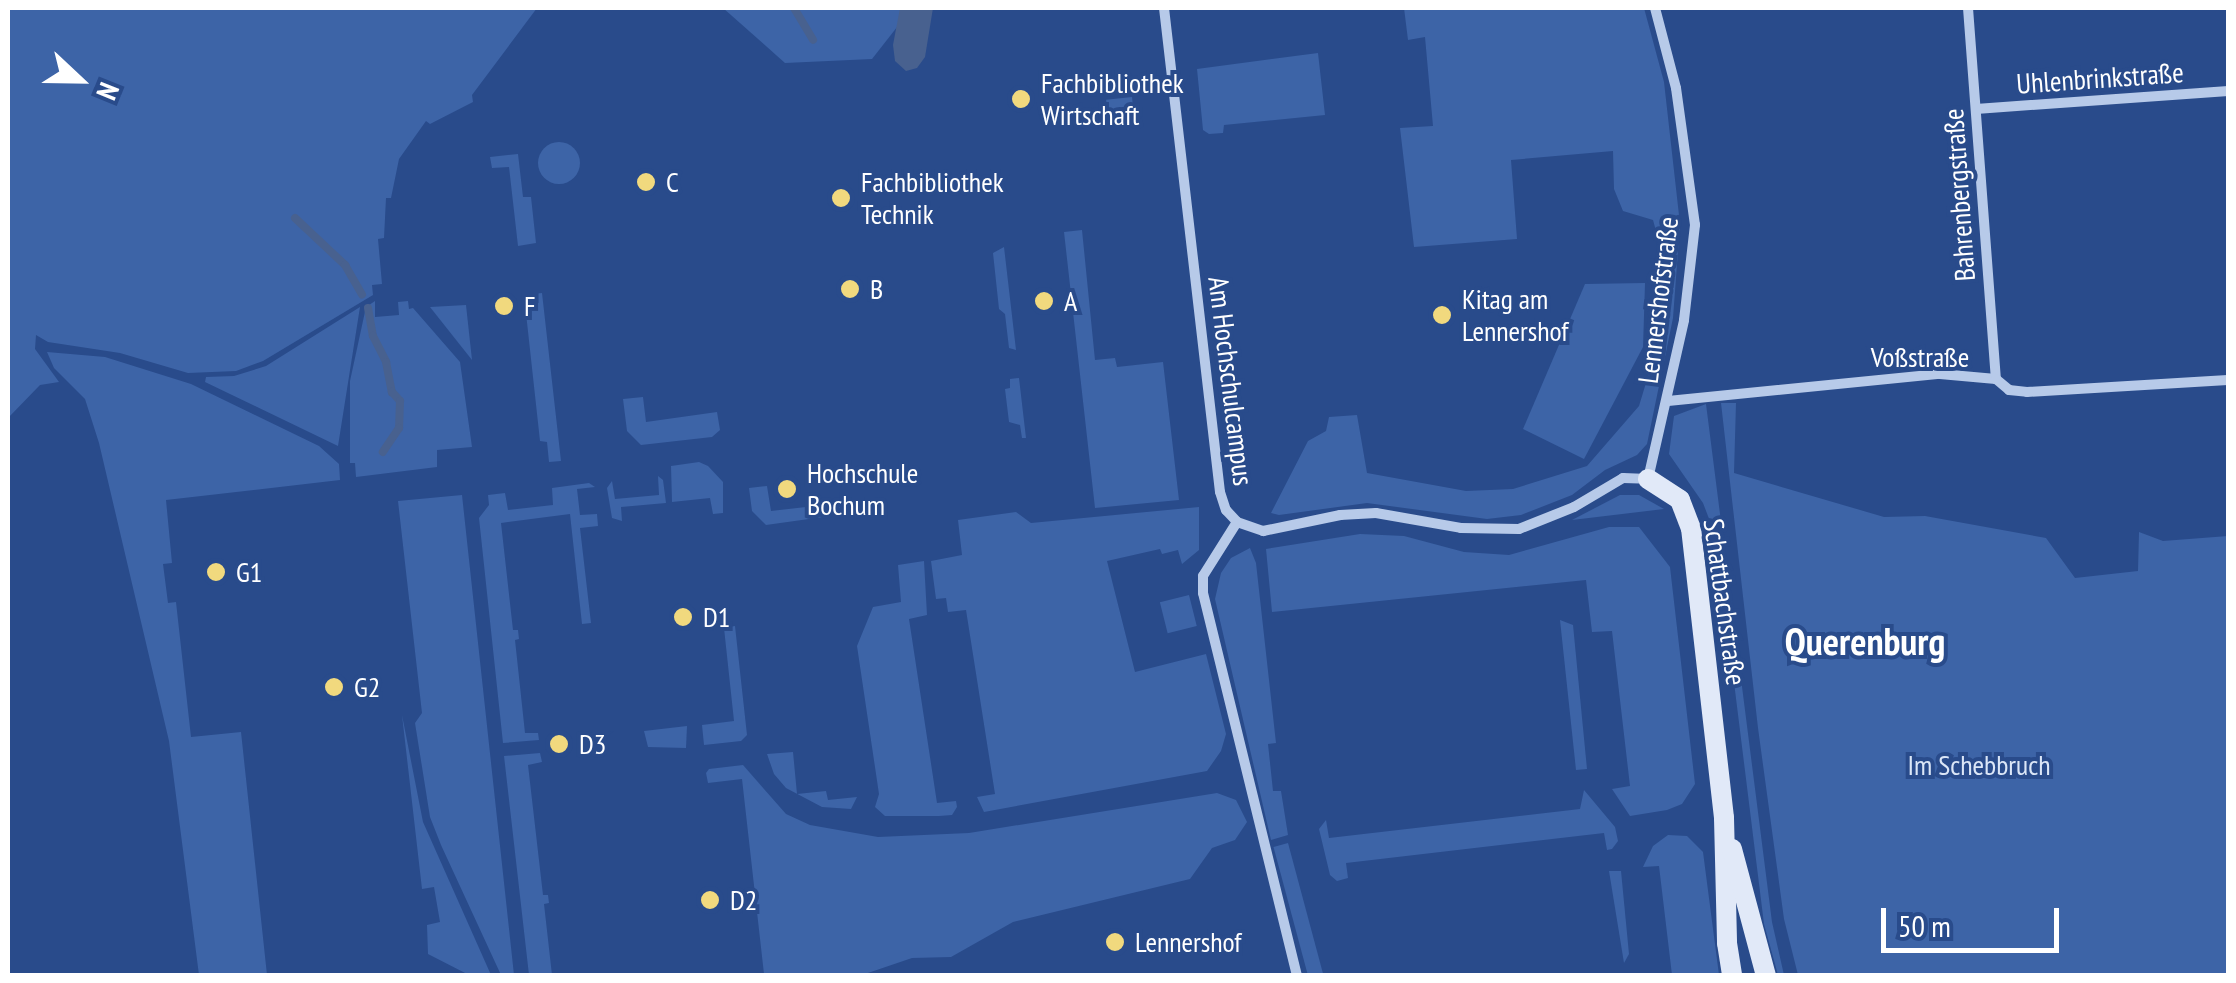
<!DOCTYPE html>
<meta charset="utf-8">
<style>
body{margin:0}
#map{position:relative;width:2236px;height:983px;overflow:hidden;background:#294b8b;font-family:"PT Sans Narrow",sans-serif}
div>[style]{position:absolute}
.green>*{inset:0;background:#3d64a7;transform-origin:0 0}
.round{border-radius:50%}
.water>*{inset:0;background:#48618f}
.stream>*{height:8px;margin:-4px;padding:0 4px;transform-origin:4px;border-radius:4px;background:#48618f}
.street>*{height:10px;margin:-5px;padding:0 5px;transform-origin:5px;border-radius:5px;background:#b7cae9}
.secondary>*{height:20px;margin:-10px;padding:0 10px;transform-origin:10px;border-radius:10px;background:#e1e9f8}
.dots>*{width:28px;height:28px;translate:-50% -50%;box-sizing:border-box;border:5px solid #294b8b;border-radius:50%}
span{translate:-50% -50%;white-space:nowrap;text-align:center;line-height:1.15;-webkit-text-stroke:8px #294b8b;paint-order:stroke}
.street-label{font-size:28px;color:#fff}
.poi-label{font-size:28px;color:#fff}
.left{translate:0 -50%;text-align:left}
.park-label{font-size:28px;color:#dbe6f7}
.district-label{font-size:38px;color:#fff;font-weight:700}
.frame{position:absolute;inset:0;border:10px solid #fff;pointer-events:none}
.north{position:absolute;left:30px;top:30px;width:100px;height:100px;-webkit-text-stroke:8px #294b8b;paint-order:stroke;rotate:112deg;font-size:28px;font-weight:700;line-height:40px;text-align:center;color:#fff}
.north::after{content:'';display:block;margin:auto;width:35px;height:45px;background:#fff;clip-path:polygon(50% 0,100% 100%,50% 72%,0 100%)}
.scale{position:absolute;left:1881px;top:908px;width:178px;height:45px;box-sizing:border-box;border:5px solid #fff;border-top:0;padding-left:12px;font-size:30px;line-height:35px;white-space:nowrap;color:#fff;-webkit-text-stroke:8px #294b8b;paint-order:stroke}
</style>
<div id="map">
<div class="green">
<i style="clip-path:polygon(8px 8px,537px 8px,472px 95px,473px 102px,430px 124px,426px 121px,399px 159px,391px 198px,386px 198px,384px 238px,378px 239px,382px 284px,372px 285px,373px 295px,263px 361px,236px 371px,188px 373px,120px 353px,48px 342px,36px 335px,35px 349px,59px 382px,40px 385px,8px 418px)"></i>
<i style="clip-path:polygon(723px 8px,912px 8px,872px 59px,785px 63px)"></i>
<i style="clip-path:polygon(1404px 8px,1644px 8px,1664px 82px,1680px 224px,1673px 318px,1647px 444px,1637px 455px,1605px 470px,1572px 495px,1521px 515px,1487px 519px,1367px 503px,1279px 515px,1271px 513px,1308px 441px,1326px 431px,1329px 417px,1357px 415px,1367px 473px,1466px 491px,1513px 489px,1587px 466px,1639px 406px,1652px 363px,1661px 249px,1653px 220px,1623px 211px,1614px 189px,1613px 151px,1511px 160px,1517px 239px,1414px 247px,1400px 128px,1433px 126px,1425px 37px,1408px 40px)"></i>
<i style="clip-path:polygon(1318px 53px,1325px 115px,1224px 125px,1223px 133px,1209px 134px,1203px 130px,1197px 69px)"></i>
<i style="left:1132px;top:97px;width:27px;height:26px;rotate:84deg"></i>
<i class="round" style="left:538px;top:142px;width:42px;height:42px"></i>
<i style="clip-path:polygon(518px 154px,523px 197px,531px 197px,536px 243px,518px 246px,509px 167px,492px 168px,490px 157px)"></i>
<i style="clip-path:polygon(1082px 230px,1095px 360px,1115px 358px,1117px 367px,1163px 362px,1179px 500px,1095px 508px,1064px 232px)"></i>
<i style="clip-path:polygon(1004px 247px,1016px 350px,1009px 348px,1005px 314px,999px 309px,993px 253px)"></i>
<i style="clip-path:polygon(1645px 283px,1643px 347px,1584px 459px,1523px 429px,1585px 284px)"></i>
<i style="clip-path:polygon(542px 293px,561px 461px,549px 462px,547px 442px,540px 441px,524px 295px)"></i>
<i style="clip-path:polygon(375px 301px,375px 317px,399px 315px,398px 302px,408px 301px,409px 309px,413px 308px,460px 362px,472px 447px,437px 450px,437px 467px,356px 477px,355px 463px,350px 463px,350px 381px,366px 307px)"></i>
<i style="clip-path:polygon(466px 305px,472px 360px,430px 307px)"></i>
<i style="clip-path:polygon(360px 307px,338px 446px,205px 382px,206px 377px,234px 376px,266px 366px)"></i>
<i style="clip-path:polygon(47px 352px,105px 357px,191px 384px,319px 446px,339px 464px,340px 480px,166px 500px,172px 563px,163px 564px,168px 603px,176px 602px,191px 737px,241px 732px,267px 975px,199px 975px,169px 741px,99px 443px,85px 399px,54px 368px)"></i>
<i style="clip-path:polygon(1019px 378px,1026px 438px,1022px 438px,1020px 425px,1009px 422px,1005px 389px,1010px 388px,1010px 379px)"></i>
<i style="clip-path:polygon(643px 397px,646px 422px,717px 412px,720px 430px,712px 437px,641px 445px,627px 431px,623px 399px)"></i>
<i style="clip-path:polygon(1736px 403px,1734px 473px,1884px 517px,1925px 516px,2046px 538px,2075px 578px,2138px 571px,2139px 532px,2163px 541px,2228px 536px,2228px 975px,1798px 975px,1784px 919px,1758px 728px,1721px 403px)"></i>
<i style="clip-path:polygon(1706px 404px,1772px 922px,1784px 975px,1778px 975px,1764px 924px,1716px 537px,1703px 503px,1669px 454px,1674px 416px)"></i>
<i style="clip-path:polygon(699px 462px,708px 466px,723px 482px,723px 513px,713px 514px,710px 498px,672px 502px,671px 466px)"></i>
<i style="clip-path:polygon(658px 476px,663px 480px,666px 503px,621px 507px,622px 521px,612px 518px,607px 488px,612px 481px,615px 499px,659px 495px)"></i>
<i style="clip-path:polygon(589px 483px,595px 487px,577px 489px,580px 515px,597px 514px,598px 526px,580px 528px,591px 623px,582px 624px,570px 514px,501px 523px,513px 630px,518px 630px,519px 639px,515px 640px,525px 733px,538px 733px,539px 740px,503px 743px,479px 518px,489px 505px,488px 495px,505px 493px,508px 510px,553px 505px,552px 488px)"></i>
<i style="clip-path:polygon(767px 486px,771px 511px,858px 501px,859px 512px,766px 525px,752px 511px,749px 488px)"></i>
<i style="clip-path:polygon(462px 495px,514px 975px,501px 975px,441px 845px,430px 817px,415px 723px,422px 713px,398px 501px)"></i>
<i style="clip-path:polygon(1620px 495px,1639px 495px,1664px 509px,1572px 520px)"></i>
<i style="clip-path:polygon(1199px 507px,1199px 550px,1182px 564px,1178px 550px,1162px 554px,1160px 549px,1107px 561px,1135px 672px,1206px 654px,1226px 734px,1221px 751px,1207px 771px,984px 812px,977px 797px,995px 794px,966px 610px,948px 612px,946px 598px,936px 599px,931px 561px,962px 555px,958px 520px,1016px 512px,1031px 523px)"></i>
<i style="clip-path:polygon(1609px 527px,1639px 527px,1670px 567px,1695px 784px,1682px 804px,1667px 810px,1630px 816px,1612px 789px,1630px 786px,1612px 631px,1592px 632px,1586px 580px,1272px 612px,1266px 549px,1360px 534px,1404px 536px,1464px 552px,1509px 555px)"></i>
<i style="clip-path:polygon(1250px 548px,1256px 563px,1276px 743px,1268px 744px,1273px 791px,1281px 791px,1288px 835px,1271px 840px,1215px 599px,1221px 573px,1231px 558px)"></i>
<i style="clip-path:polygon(924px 561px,927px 615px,909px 619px,937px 803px,956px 801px,957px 807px,952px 815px,939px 816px,885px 816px,875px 807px,879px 794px,857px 646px,873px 607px,901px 602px,898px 565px)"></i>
<i style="left:1189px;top:595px;width:32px;height:30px;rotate:76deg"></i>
<i style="clip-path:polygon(1560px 620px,1573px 625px,1587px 769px,1576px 770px)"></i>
<i style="clip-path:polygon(735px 626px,747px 735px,741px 741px,704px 745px,702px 725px,734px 721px,724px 628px)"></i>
<i style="clip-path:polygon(402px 715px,423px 822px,491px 975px,469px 975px,428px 954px,427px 925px,440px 922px,434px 887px,422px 889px)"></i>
<i style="clip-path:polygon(687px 726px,686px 748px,648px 747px,644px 731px)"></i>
<i style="clip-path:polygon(793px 752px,797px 794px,826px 791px,828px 800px,857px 797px,851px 809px,822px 807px,786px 788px,774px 774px,767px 754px)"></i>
<i style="clip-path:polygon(540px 753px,542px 762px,528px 765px,543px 895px,548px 895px,549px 903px,544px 904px,552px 975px,529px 975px,504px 756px)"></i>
<i style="clip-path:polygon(743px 765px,786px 814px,810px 825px,878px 837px,969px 833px,1217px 793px,1236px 800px,1247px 822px,1235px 840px,1212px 848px,1190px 879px,1013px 922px,951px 957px,912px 958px,862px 975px,758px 975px,764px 974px,742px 779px,708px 783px,706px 773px,709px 769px)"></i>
<i style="clip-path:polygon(1584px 790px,1615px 827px,1618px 841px,1612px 849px,1607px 850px,1604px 833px,1346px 863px,1348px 878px,1337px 881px,1330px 875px,1319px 829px,1326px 820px,1329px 838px,1580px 809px)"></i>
<i style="clip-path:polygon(1668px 835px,1687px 836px,1703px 852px,1719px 975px,1672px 975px,1659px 866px,1643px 867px,1653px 846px)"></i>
<i style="left:1288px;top:843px;width:137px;height:15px;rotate:75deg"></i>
<i style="clip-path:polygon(1609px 871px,1621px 871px,1629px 954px,1624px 963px)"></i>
</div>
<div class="water">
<i style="clip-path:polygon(900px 8px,933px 8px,925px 57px,917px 68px,906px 71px,895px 61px,893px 45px)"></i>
</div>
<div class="stream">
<i style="left:794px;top:8px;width:37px;rotate:59deg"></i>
<i style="left:295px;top:218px;width:69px;rotate:43.2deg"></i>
<i style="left:345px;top:265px;width:34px;rotate:60deg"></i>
<i style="left:368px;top:308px;width:28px;rotate:80deg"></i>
<i style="left:373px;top:336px;width:29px;rotate:63deg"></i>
<i style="left:386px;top:362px;width:31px;rotate:79deg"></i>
<i style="left:392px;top:392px;width:12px;rotate:48deg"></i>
<i style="left:400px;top:401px;width:27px;rotate:92deg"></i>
<i style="left:399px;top:428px;width:29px;rotate:124deg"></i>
</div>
<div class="street">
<i style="left:1164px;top:8px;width:487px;rotate:83.4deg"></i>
<i style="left:1220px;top:492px;width:19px;rotate:72deg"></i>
<i style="left:1226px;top:510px;width:16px;rotate:47deg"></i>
<i style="left:1237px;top:522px;width:28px;rotate:19deg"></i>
<i style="left:1263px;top:531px;width:79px;rotate:-11.7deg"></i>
<i style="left:1340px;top:515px;width:36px;rotate:-3deg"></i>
<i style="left:1376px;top:513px;width:86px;rotate:10deg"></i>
<i style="left:1461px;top:528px;width:58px;rotate:1deg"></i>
<i style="left:1519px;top:529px;width:59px;rotate:-21.8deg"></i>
<i style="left:1574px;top:507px;width:57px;rotate:-30.6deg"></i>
<i style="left:1623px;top:478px;width:25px;rotate:2deg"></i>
<i style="left:1648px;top:479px;width:163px;rotate:-77.2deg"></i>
<i style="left:1684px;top:320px;width:96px;rotate:-83.4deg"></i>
<i style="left:1695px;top:225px;width:138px;rotate:-97.9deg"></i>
<i style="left:1676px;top:88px;width:83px;rotate:-104.7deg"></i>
<i style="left:1968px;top:8px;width:372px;rotate:85.7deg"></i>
<i style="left:1976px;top:109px;width:253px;rotate:-4.1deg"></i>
<i style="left:1668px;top:401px;width:273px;rotate:-5.7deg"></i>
<i style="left:1940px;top:374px;width:56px;rotate:5.1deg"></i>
<i style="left:1996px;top:379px;width:17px;rotate:40deg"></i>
<i style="left:2009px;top:390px;width:18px;rotate:6deg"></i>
<i style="left:2027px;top:392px;width:201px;rotate:-3.4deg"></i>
<i style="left:1237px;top:522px;width:64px;rotate:122.2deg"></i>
<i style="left:1203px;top:576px;width:17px;rotate:90deg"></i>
<i style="left:1203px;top:593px;width:394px;rotate:76.2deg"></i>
</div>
<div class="secondary">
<i style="left:1648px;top:479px;width:38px;rotate:33deg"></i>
<i style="left:1680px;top:500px;width:30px;rotate:69deg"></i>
<i style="left:1691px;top:528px;width:292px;rotate:83.5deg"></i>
<i style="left:1724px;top:818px;width:125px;rotate:88.6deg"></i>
<i style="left:1727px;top:943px;width:33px;rotate:81deg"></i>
<i style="left:1732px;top:849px;width:131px;rotate:75deg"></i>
</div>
<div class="dots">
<i style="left:1021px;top:99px;background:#f1d97e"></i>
<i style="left:646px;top:182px;background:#f1d97e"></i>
<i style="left:841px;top:198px;background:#f1d97e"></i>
<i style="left:850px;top:289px;background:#f1d97e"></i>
<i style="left:1044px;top:301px;background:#f1d97e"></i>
<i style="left:504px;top:306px;background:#f1d97e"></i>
<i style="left:1442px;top:315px;background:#f1d97e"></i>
<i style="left:787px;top:489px;background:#f1d97e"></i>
<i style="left:216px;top:572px;background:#f1d97e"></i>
<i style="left:683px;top:617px;background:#f1d97e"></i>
<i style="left:334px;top:687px;background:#f1d97e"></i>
<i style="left:559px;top:744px;background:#f1d97e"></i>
<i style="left:710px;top:900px;background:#f1d97e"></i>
<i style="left:1115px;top:942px;background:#f1d97e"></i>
</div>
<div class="street-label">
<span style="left:2100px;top:78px;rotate:-4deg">Uhlenbrinkstraße</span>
<span style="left:1959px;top:195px;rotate:-94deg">Bahrenbergstraße</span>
<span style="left:1658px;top:300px;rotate:-83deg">Lennershofstraße</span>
<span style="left:1920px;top:357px">Voßstraße</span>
<span style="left:1231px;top:381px;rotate:83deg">Am Hochschulcampus</span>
<span style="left:1725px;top:602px;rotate:82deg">Schattbachstraße</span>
</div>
<div class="poi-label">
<span class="left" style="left:1041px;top:99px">Fachbibliothek<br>Wirtschaft</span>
<span class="left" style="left:666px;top:182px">C</span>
<span class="left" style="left:861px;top:198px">Fachbibliothek<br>Technik</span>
<span class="left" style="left:870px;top:289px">B</span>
<span class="left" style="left:1462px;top:315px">Kitag am<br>Lennershof</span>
<span class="left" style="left:1064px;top:301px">A</span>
<span class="left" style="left:524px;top:306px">F</span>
<span class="left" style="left:807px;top:489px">Hochschule<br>Bochum</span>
<span class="left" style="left:236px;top:572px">G1</span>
<span class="left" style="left:703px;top:617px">D1</span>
<span class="left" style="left:354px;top:687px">G2</span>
<span class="left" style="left:579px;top:744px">D3</span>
<span class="left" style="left:730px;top:900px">D2</span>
<span class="left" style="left:1135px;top:942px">Lennershof</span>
</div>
<div class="park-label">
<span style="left:1979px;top:765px">Im Schebbruch</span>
</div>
<div class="district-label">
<span style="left:1865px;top:641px">Querenburg</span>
</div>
<div class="frame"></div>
<div class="north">N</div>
<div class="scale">50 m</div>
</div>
